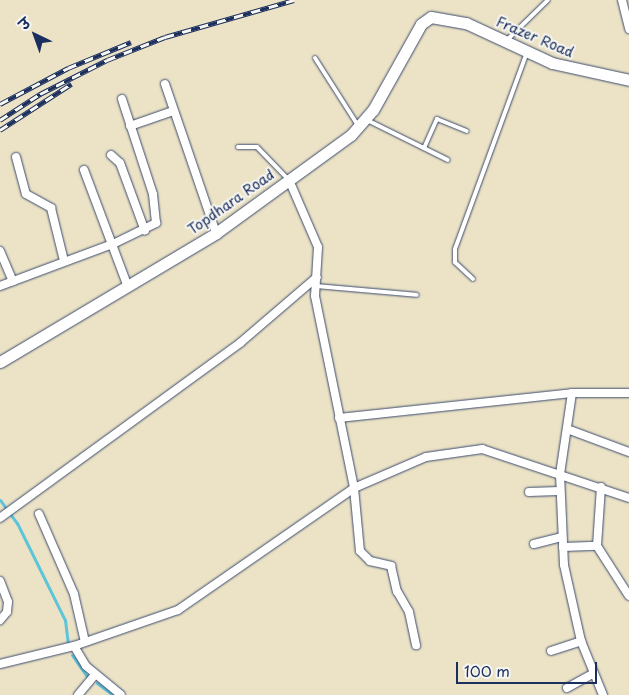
<!DOCTYPE html>
<meta charset="utf-8">
<style>
body{margin:0}
#map{position:relative;width:629px;height:695px;overflow:hidden;background:#ece3c6;font-family:"Playpen Sans","Playpen Sans Deva",sans-serif}
div>[style]{position:absolute}
.stream>*{height:3px;margin:-1.5px;padding:0 1.5px;transform-origin:1.5px;border-radius:1.5px;background:#5dc4da}
.roads{filter:drop-shadow(0 0 1px #3a4a6e) drop-shadow(0 0 1px #3a4a6e)}
.lane>*{height:4px;margin:-2px;padding:0 2px;transform-origin:2px;border-radius:2px;background:#fff}
.street>*{height:8px;margin:-4px;padding:0 4px;transform-origin:4px;border-radius:4px;background:#fff}
.secondary>*{height:11px;margin:-5.5px;padding:0 5.5px;transform-origin:5.5px;border-radius:5.5px;background:#fff}
.rail>*{height:5px;margin-top:-2.5px;transform-origin:0;background:repeating-linear-gradient(90deg,#f6f6f2 0 9px,#1b2f5e 0 18px);box-sizing:border-box;border-block:1px solid #1b2f5e}
span{translate:-50% -50%;white-space:nowrap;text-align:center;line-height:1.15;-webkit-text-stroke:4px #f6f6f2;paint-order:stroke}
.street-label{font-size:14px;color:#1b2f5e}
.north{position:absolute;left:10px;top:10px;width:50px;height:50px;-webkit-text-stroke:4px #f6f6f2;paint-order:stroke;rotate:318deg;font-size:14px;font-weight:700;line-height:20px;text-align:center;color:#1b2f5e}
.north::after{content:'';display:block;margin:auto;width:18px;height:22px;background:#1b2f5e;clip-path:polygon(50% 0,100% 100%,50% 72%,0 100%)}
.scale{position:absolute;left:456px;top:662px;width:141px;height:22px;box-sizing:border-box;border:2px solid #1b2f5e;border-top:0;padding-left:6px;font-size:15px;line-height:18px;white-space:nowrap;color:#1b2f5e;-webkit-text-stroke:4px #f6f6f2;paint-order:stroke}
</style>
<div id="map">
<div class="stream">
<i style="left:0;top:500px;width:29px;rotate:54deg"></i>
<i style="left:17px;top:523px;width:108px;rotate:63.7deg"></i>
<i style="left:65px;top:620px;width:23px;rotate:83deg"></i>
<i style="left:72px;top:655px;width:28px;rotate:55deg"></i>
<i style="left:97px;top:683px;width:20px;rotate:37deg"></i>
</div>
<div class="roads">
<div class="lane">
<i style="left:507px;top:40px;width:57px;rotate:-44.3deg"></i>
<i style="left:315px;top:58px;width:78px;rotate:57.5deg"></i>
<i style="left:367px;top:120px;width:90px;rotate:26.3deg"></i>
<i style="left:238px;top:147px;width:19px"></i>
<i style="left:257px;top:147px;width:46px;rotate:45.9deg"></i>
<i style="left:424px;top:148px;width:32px;rotate:-66deg"></i>
<i style="left:437px;top:119px;width:32px;rotate:22deg"></i>
<i style="left:473px;top:279px;width:25px;rotate:-137deg"></i>
<i style="left:455px;top:262px;width:13px;rotate:-90deg"></i>
<i style="left:455px;top:249px;width:210px;rotate:-69.9deg"></i>
<i style="left:315px;top:286px;width:102px;rotate:5deg"></i>
</div>
<div class="street">
<i style="left:622px;top:0;width:30px;rotate:76deg"></i>
<i style="left:165px;top:84px;width:157px;rotate:71.1deg"></i>
<i style="left:130px;top:126px;width:46px;rotate:-19.2deg"></i>
<i style="left:111px;top:155px;width:12px;rotate:42deg"></i>
<i style="left:120px;top:163px;width:72px;rotate:69.8deg"></i>
<i style="left:16px;top:157px;width:38px;rotate:75deg"></i>
<i style="left:26px;top:194px;width:29px;rotate:29deg"></i>
<i style="left:51px;top:208px;width:55px;rotate:76.2deg"></i>
<i style="left:84px;top:170px;width:125px;rotate:69.4deg"></i>
<i style="left:289px;top:180px;width:73px;rotate:66.6deg"></i>
<i style="left:318px;top:247px;width:49px;rotate:93.5deg"></i>
<i style="left:315px;top:296px;width:196px;rotate:78.5deg"></i>
<i style="left:354px;top:488px;width:63px;rotate:84.6deg"></i>
<i style="left:360px;top:551px;width:14px;rotate:45deg"></i>
<i style="left:370px;top:561px;width:22px;rotate:13deg"></i>
<i style="left:391px;top:566px;width:26px;rotate:77deg"></i>
<i style="left:397px;top:591px;width:24px;rotate:60deg"></i>
<i style="left:409px;top:612px;width:34px;rotate:78deg"></i>
<i style="left:0;top:251px;width:33px;rotate:67deg"></i>
<i style="left:0;top:286px;width:123px;rotate:-20.5deg"></i>
<i style="left:115px;top:243px;width:46px;rotate:-26deg"></i>
<i style="left:156px;top:223px;width:29px;rotate:-96deg"></i>
<i style="left:153px;top:194px;width:100px;rotate:-108.1deg"></i>
<i style="left:572px;top:393px;width:82px;rotate:98.4deg"></i>
<i style="left:560px;top:474px;width:91px;rotate:87.5deg"></i>
<i style="left:564px;top:565px;width:78px;rotate:77.4deg"></i>
<i style="left:581px;top:641px;width:58px;rotate:67.8deg"></i>
<i style="left:339px;top:418px;width:234px;rotate:-6.1deg"></i>
<i style="left:572px;top:393px;width:57px"></i>
<i style="left:567px;top:429px;width:66px;rotate:20.4deg"></i>
<i style="left:601px;top:487px;width:59px;rotate:93.9deg"></i>
<i style="left:597px;top:546px;width:59px;rotate:57.4deg"></i>
<i style="left:529px;top:492px;width:30px;rotate:-2deg"></i>
<i style="left:39px;top:514px;width:87px;rotate:66.4deg"></i>
<i style="left:74px;top:594px;width:49px;rotate:77.1deg"></i>
<i style="left:0;top:518px;width:297px;rotate:-36.1deg"></i>
<i style="left:240px;top:343px;width:101px;rotate:-40.6deg"></i>
<i style="left:534px;top:544px;width:29px;rotate:-14deg"></i>
<i style="left:563px;top:547px;width:34px;rotate:-2deg"></i>
<i style="left:0;top:581px;width:22px;rotate:69deg"></i>
<i style="left:8px;top:602px;width:10px;rotate:96deg"></i>
<i style="left:7px;top:612px;width:11px;rotate:131deg"></i>
<i style="left:74px;top:646px;width:23px;rotate:59deg"></i>
<i style="left:86px;top:666px;width:45px;rotate:39.6deg"></i>
<i style="left:551px;top:651px;width:32px;rotate:-18deg"></i>
<i style="left:0;top:664px;width:76px;rotate:-13.7deg"></i>
<i style="left:74px;top:646px;width:110px;rotate:-19.1deg"></i>
<i style="left:178px;top:610px;width:214px;rotate:-34.7deg"></i>
<i style="left:354px;top:488px;width:78px;rotate:-23.3deg"></i>
<i style="left:426px;top:457px;width:57px;rotate:-8.1deg"></i>
<i style="left:482px;top:449px;width:155px;rotate:18.4deg"></i>
<i style="left:567px;top:688px;width:29px;rotate:-29deg"></i>
<i style="left:78px;top:695px;width:26px;rotate:-50deg"></i>
</div>
<div class="secondary">
<i style="left:0;top:362px;width:252px;rotate:-30.8deg"></i>
<i style="left:216px;top:233px;width:167px;rotate:-36deg"></i>
<i style="left:351px;top:135px;width:33px;rotate:-49deg"></i>
<i style="left:373px;top:110px;width:98px;rotate:-60.8deg"></i>
<i style="left:421px;top:24px;width:12px;rotate:-35deg"></i>
<i style="left:431px;top:17px;width:36px;rotate:10deg"></i>
<i style="left:466px;top:23px;width:95px;rotate:24.9deg"></i>
<i style="left:552px;top:63px;width:79px;rotate:12.4deg"></i>
</div>
</div>
<div class="rail">
<i style="left:0;top:104px;width:77px;rotate:-27.9deg"></i>
<i style="left:68px;top:68px;width:68px;rotate:-22.4deg"></i>
<i style="left:0;top:120px;width:48px;rotate:-33deg"></i>
<i style="left:40px;top:94px;width:75px;rotate:-26.9deg"></i>
<i style="left:107px;top:60px;width:62px;rotate:-21.6deg"></i>
<i style="left:165px;top:37px;width:134px;rotate:-16deg"></i>
<i style="left:0;top:130px;width:85px;rotate:-32.9deg"></i>
</div>
<div class="street-label">
<span style="left:535px;top:37px;rotate:23deg">Frazer Road</span>
<span style="left:231px;top:202px;rotate:-35deg">Topdhara Road</span>
</div>
<div class="north">उ</div>
<div class="scale">100 m</div>
</div>
